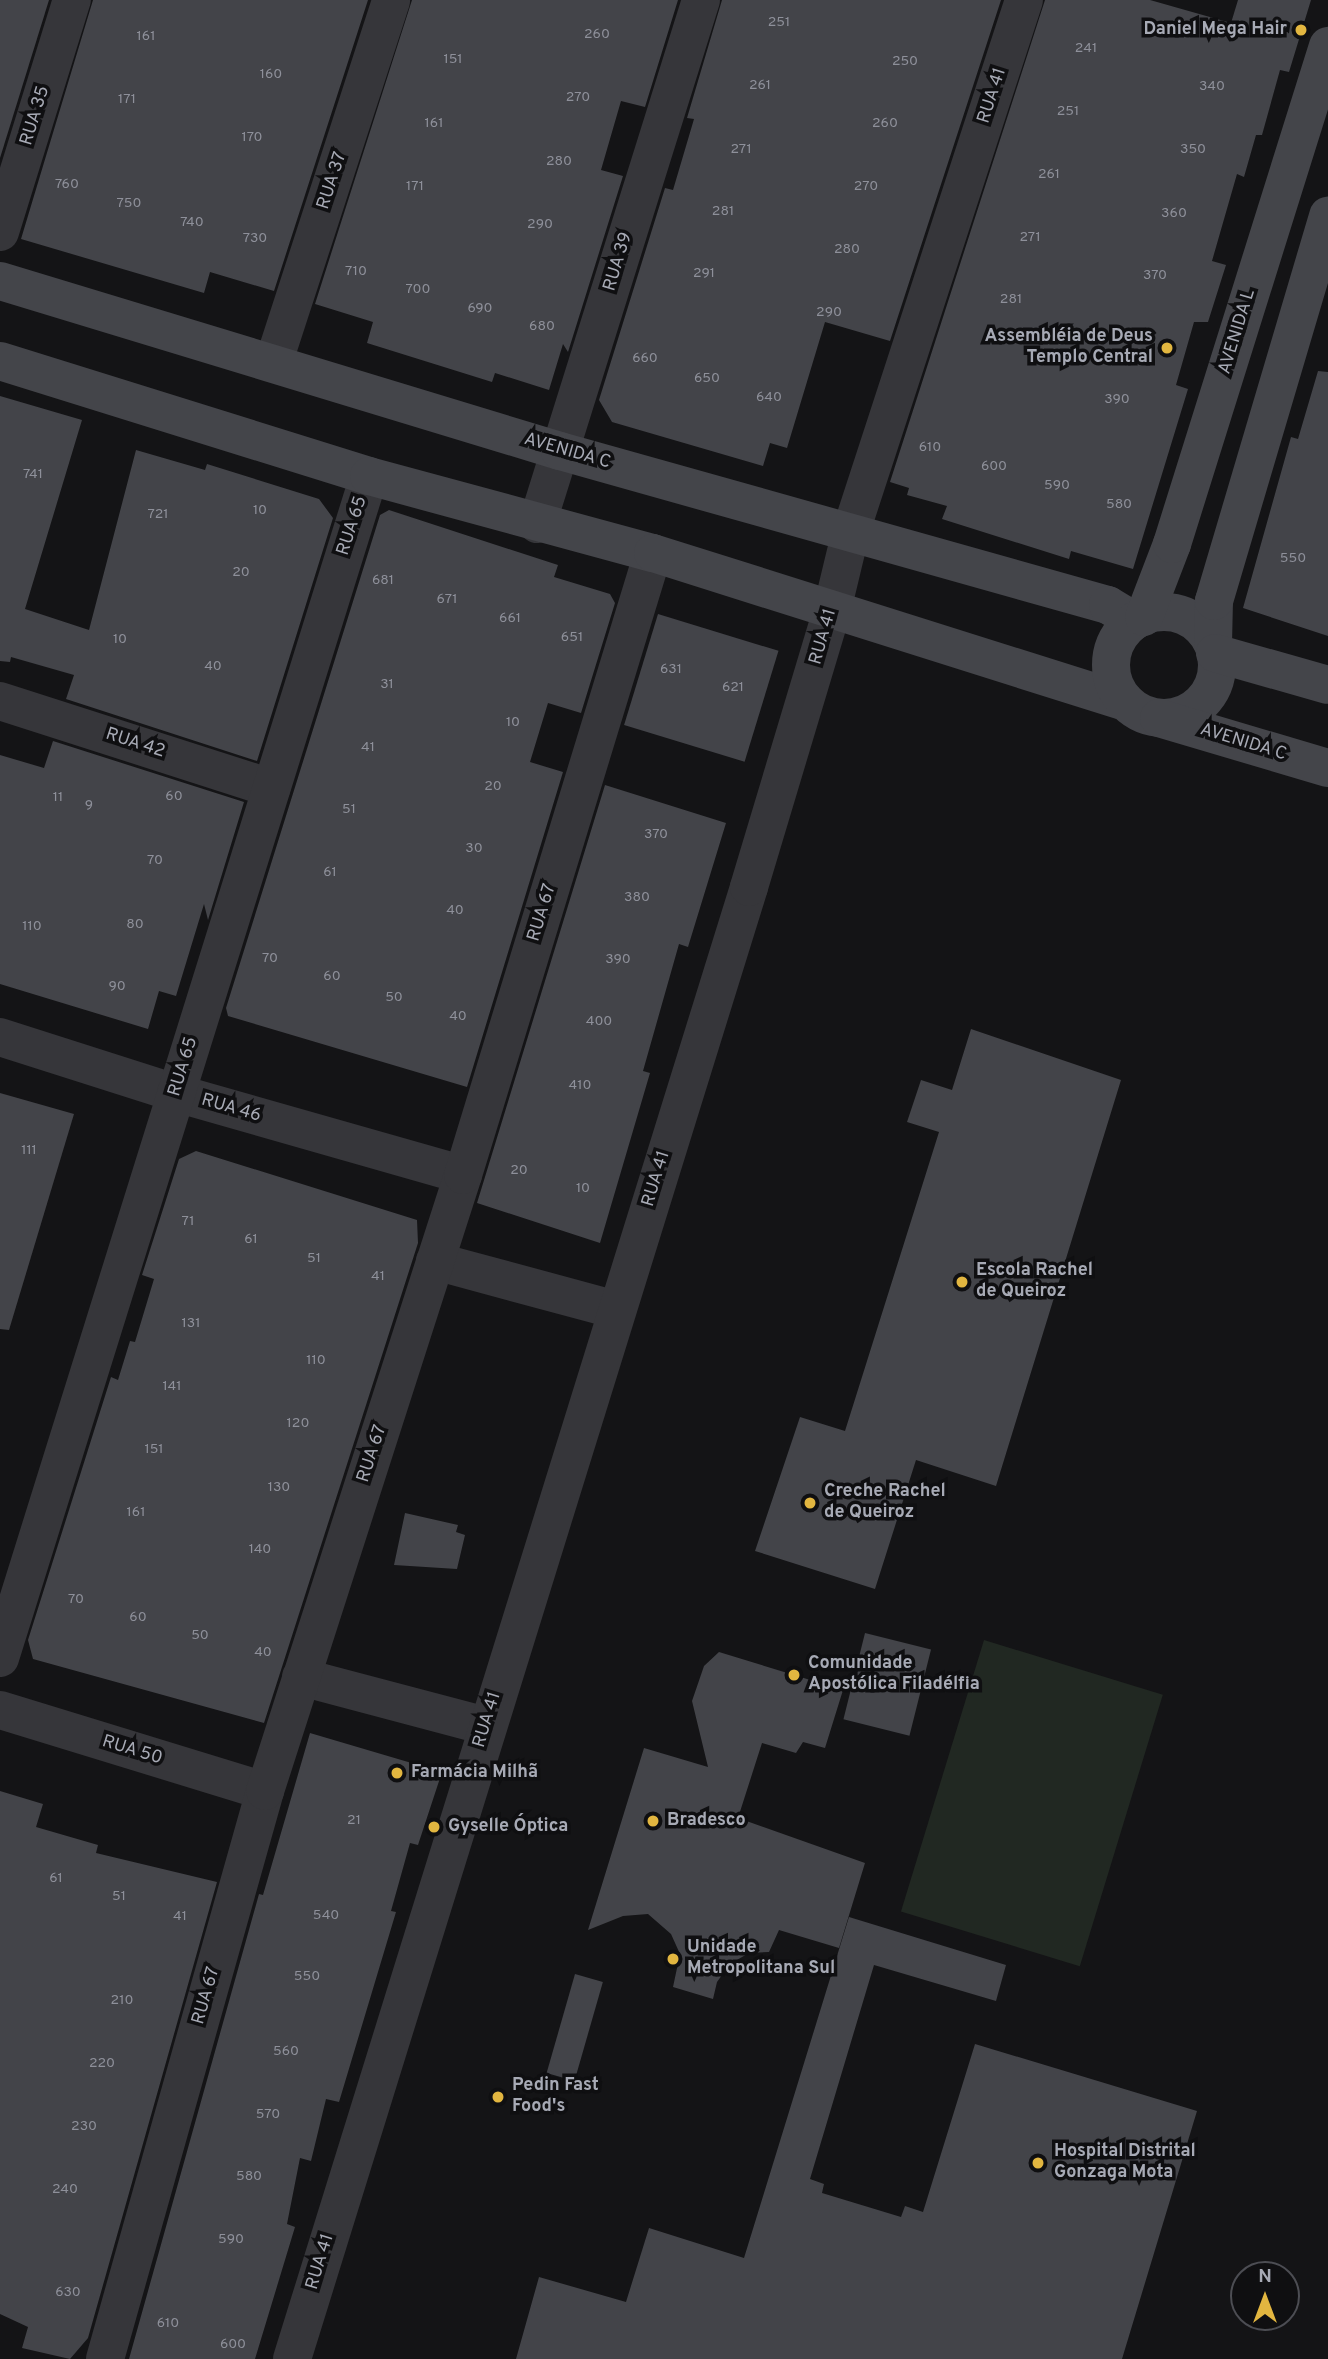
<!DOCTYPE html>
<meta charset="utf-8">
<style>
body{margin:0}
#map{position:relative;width:1328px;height:2359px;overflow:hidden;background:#141416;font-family:Overpass,sans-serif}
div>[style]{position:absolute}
.green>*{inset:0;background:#212822;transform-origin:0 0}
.building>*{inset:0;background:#434449;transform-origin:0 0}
.street>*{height:38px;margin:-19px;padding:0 19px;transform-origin:19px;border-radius:19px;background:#36363a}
.secondary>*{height:38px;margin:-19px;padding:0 19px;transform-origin:19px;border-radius:19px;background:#44454a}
.secondary>.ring{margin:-19px;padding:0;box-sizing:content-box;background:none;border:38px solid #44454a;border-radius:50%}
.dots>*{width:19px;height:19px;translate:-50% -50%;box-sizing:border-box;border:4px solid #0f0f11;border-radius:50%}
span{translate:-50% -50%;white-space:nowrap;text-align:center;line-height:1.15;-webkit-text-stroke:7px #0f0f11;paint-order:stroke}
.number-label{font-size:14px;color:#8e909a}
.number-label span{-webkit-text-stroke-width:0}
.poi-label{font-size:18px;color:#a7aab5;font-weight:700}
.right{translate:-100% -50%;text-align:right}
.left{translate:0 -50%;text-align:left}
.street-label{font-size:18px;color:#a7aab5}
.north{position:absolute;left:1230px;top:2261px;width:70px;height:70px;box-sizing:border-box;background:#0f0f11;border:2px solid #4c4d53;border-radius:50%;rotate:0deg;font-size:19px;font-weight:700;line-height:28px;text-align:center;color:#a7aab5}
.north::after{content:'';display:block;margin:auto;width:24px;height:32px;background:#e2b640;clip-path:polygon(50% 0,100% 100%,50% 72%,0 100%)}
</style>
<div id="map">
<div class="green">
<i style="left:984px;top:1640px;width:187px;height:284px;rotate:17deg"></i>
</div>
<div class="building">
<i style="clip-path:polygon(0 0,49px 0,0 158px)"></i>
<i style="clip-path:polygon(93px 0,368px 0,274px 291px,210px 272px,204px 293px,21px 239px)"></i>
<i style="clip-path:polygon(412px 0,678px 0,645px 107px,621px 101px,601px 170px,623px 176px,568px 352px,563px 344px,549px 390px,495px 373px,492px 382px,367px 343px,373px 322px,315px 304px)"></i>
<i style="clip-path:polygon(722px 0,1001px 0,890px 341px,825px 322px,787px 448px,770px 443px,763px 466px,612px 422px,599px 400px,665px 188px,673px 190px,694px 119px,687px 118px)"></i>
<i style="clip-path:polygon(1045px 0,1150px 0,1231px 23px,1238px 0,1311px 0,1289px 72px,1280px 70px,1262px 135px,1256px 135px,1244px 177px,1237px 174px,1212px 261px,1226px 265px,1208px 322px,1194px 322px,1176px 385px,1188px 389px,1133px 569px,1071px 551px,1069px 559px,942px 519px,947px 506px,907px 495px,909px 488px,890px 482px)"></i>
<i style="clip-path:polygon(1318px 371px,1328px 372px,1328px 636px,1243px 608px,1291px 437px,1298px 439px)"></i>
<i style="clip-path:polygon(0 396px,82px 420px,25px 609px,89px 630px,136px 450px,205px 470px,207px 464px,319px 499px,333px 518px,257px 761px,66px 699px,74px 675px,11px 657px,10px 662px,0 661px)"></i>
<i style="clip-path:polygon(389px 510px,558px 565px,554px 577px,610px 594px,615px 603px,581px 713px,548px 703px,530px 762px,563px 772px,467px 1087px,228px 1016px,226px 1008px,380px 515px)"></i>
<i style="left:658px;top:614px;width:126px;height:116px;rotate:17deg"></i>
<i style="clip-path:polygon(53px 741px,244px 802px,208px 920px,204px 904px,176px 996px,159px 991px,148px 1029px,0 984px,0 755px,44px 768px)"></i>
<i style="clip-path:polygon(605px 785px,726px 823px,688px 947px,679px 944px,643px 1071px,650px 1073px,600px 1243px,477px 1203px)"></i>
<i style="clip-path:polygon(971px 1029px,1121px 1080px,996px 1486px,916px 1460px,875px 1589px,755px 1551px,800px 1417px,845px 1431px,939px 1132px,907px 1122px,921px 1080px,952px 1090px)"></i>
<i style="clip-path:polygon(0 1093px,74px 1114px,9px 1330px,0 1329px)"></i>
<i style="clip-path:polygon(196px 1151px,417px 1220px,418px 1243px,264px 1723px,33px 1659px,28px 1640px,111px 1377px,118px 1380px,130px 1341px,135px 1342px,154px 1279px,142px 1275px,179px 1159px)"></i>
<i style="clip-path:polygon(405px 1513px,458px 1525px,456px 1532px,465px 1535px,457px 1569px,394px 1565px)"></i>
<i style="left:865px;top:1633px;width:68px;height:89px;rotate:14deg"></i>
<i style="clip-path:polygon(719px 1652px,843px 1690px,825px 1748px,803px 1742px,796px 1753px,762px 1743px,738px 1818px,865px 1863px,839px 1948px,779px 1930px,769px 1952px,749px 1953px,730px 1964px,717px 1982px,713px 1999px,673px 1987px,680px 1954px,671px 1934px,648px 1914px,623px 1916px,588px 1930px,644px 1748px,708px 1767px,692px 1701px,704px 1666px)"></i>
<i style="clip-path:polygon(310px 1733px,442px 1772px,418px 1845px,410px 1843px,391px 1911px,396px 1912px,339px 2102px,326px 2099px,311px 2161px,300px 2158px,287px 2224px,295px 2227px,255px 2359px,129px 2359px,259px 1894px,263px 1895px)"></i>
<i style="clip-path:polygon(0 1791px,43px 1804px,36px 1827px,98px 1845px,96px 1853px,217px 1882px,88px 2338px,70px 2359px,22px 2348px,28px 2327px,0 2314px)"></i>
<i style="clip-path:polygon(849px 1917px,1006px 1965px,996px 2001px,874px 1965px,810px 2179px,824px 2184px,822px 2193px,901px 2217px,905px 2206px,923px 2212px,975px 2044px,1197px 2111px,1122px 2359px,516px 2359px,539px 2277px,626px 2302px,649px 2228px,744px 2258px)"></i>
<i style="left:575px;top:1974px;width:29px;height:103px;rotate:16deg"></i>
</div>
<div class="street">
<i style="left:0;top:232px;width:243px;rotate:-72.8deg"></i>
<i style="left:274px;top:361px;width:379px;rotate:-72deg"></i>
<i style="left:537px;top:524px;width:549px;rotate:-72.62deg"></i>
<i style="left:0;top:701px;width:285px;rotate:17.8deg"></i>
<i style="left:0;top:1037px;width:185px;rotate:17.7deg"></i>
<i style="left:176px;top:1093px;width:298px;rotate:15.9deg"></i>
<i style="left:435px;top:1261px;width:188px;rotate:15.1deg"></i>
<i style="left:0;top:1658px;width:1238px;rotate:-72.66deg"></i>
<i style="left:301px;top:1677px;width:192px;rotate:14.8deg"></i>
<i style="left:0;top:1710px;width:277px;rotate:17deg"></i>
<i style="left:105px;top:2359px;width:590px;rotate:-74.27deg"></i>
<i style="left:265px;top:1791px;width:647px;rotate:-72.18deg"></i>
<i style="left:463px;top:1175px;width:650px;rotate:-73.01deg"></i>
<i style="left:292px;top:2359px;width:1541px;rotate:-72.75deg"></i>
<i style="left:749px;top:887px;width:289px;rotate:-73.3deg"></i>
<i style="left:832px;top:610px;width:81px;rotate:-76.5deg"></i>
<i style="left:851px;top:531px;width:558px;rotate:-71.95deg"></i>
</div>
<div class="secondary">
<i style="left:0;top:281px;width:585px;rotate:16.89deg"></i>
<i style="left:560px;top:451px;width:569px;rotate:15.7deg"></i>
<i style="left:1108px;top:605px;width:31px;rotate:31deg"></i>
<i style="left:0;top:361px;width:387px;rotate:17.3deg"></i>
<i style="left:369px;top:476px;width:294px;rotate:15.2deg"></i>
<i style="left:653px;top:553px;width:496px;rotate:17.5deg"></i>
<i class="ring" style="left:1111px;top:612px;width:68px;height:68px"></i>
<i style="left:1144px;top:617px;width:78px;rotate:-69deg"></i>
<i style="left:1172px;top:544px;width:522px;rotate:-72.61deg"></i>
<i style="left:1213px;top:644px;width:43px;rotate:-88.7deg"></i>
<i style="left:1214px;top:601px;width:402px;rotate:-73.5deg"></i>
<i style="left:1215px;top:653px;width:117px;rotate:15.8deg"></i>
<i style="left:1159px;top:718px;width:176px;rotate:16.5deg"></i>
</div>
<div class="dots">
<i style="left:1301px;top:30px;background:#e2b640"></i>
<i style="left:1167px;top:348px;background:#e2b640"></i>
<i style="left:962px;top:1282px;background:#e2b640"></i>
<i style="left:810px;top:1503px;background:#e2b640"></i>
<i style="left:794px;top:1675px;background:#e2b640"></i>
<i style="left:397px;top:1773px;background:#e2b640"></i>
<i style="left:653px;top:1821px;background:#e2b640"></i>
<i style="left:434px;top:1827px;background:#e2b640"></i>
<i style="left:673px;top:1959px;background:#e2b640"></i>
<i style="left:498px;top:2097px;background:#e2b640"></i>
<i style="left:1038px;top:2163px;background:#e2b640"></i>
</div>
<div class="number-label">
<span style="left:779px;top:23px">251</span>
<span style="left:597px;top:35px">260</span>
<span style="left:146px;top:37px">161</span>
<span style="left:1086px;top:49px">241</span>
<span style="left:453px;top:60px">151</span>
<span style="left:905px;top:62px">250</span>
<span style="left:271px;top:75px">160</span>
<span style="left:760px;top:86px">261</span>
<span style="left:1212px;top:87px">340</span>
<span style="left:578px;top:98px">270</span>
<span style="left:127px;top:100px">171</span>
<span style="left:1068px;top:112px">251</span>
<span style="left:434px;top:124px">161</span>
<span style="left:885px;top:124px">260</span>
<span style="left:252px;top:138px">170</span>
<span style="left:741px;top:150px">271</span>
<span style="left:1193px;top:150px">350</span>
<span style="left:559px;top:162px">280</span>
<span style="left:1049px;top:175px">261</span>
<span style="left:67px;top:185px">760</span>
<span style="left:415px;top:187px">171</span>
<span style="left:866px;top:187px">270</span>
<span style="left:129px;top:204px">750</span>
<span style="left:723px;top:212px">281</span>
<span style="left:1174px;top:214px">360</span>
<span style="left:192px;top:223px">740</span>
<span style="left:540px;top:225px">290</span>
<span style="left:1030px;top:238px">271</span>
<span style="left:255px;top:239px">730</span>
<span style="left:847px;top:250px">280</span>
<span style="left:356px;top:272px">710</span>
<span style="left:704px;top:274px">291</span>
<span style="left:1155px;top:276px">370</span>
<span style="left:418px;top:290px">700</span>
<span style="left:1011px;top:300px">281</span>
<span style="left:480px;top:309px">690</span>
<span style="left:829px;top:313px">290</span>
<span style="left:542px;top:327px">680</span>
<span style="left:645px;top:359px">660</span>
<span style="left:707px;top:379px">650</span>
<span style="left:769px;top:398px">640</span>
<span style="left:1117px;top:400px">390</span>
<span style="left:930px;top:448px">610</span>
<span style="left:994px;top:467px">600</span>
<span style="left:33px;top:475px">741</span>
<span style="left:1057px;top:486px">590</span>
<span style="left:1119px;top:505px">580</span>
<span style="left:260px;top:511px">10</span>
<span style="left:158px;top:515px">721</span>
<span style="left:1293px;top:559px">550</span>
<span style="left:241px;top:573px">20</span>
<span style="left:383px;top:581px">681</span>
<span style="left:447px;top:600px">671</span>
<span style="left:510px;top:619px">661</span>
<span style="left:572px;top:638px">651</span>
<span style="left:120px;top:640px">10</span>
<span style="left:213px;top:667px">40</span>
<span style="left:671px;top:670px">631</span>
<span style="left:387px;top:685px">31</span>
<span style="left:733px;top:688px">621</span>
<span style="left:513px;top:723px">10</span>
<span style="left:368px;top:748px">41</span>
<span style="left:493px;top:787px">20</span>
<span style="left:174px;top:797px">60</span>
<span style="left:58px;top:798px">11</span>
<span style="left:89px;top:806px">9</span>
<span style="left:349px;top:810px">51</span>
<span style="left:656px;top:835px">370</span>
<span style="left:474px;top:849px">30</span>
<span style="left:155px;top:861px">70</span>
<span style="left:330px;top:873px">61</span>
<span style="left:637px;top:898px">380</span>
<span style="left:455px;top:911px">40</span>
<span style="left:135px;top:925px">80</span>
<span style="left:32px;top:927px">110</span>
<span style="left:270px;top:959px">70</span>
<span style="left:618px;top:960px">390</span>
<span style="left:332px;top:977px">60</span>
<span style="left:117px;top:987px">90</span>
<span style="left:394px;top:998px">50</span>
<span style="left:458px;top:1017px">40</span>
<span style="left:599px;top:1022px">400</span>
<span style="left:580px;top:1086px">410</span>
<span style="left:29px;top:1151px">111</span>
<span style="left:519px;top:1171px">20</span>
<span style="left:583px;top:1189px">10</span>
<span style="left:188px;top:1222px">71</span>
<span style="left:251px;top:1240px">61</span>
<span style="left:314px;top:1259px">51</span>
<span style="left:378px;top:1277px">41</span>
<span style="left:191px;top:1324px">131</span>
<span style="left:316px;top:1361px">110</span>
<span style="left:172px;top:1387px">141</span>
<span style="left:298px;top:1424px">120</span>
<span style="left:154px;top:1450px">151</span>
<span style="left:279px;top:1488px">130</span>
<span style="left:136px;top:1513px">161</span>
<span style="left:260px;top:1550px">140</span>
<span style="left:76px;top:1600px">70</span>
<span style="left:138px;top:1618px">60</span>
<span style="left:200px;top:1636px">50</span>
<span style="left:263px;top:1653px">40</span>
<span style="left:354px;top:1821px">21</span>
<span style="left:56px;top:1879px">61</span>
<span style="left:119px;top:1897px">51</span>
<span style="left:326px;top:1916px">540</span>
<span style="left:180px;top:1917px">41</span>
<span style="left:307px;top:1977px">550</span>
<span style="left:122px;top:2001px">210</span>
<span style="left:286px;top:2052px">560</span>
<span style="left:102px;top:2064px">220</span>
<span style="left:268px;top:2115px">570</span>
<span style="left:84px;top:2127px">230</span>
<span style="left:249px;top:2177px">580</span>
<span style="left:65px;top:2190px">240</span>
<span style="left:231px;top:2240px">590</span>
<span style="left:68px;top:2293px">630</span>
<span style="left:168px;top:2324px">610</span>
<span style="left:233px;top:2345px">600</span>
</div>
<div class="poi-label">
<span class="right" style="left:1287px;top:30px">Daniel Mega Hair</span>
<span class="right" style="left:1153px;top:348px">Assembléia de Deus<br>Templo Central</span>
<span class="left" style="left:976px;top:1282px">Escola Rachel<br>de Queiroz</span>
<span class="left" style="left:824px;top:1503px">Creche Rachel<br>de Queiroz</span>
<span class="left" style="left:808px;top:1675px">Comunidade<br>Apostólica Filadélfia</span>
<span class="left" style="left:411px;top:1773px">Farmácia Milhã</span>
<span class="left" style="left:667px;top:1821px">Bradesco</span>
<span class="left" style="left:448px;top:1827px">Gyselle Óptica</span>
<span class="left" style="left:687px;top:1959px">Unidade<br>Metropolitana Sul</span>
<span class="left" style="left:512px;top:2097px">Pedin Fast<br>Food's</span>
<span class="left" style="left:1054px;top:2163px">Hospital Distrital<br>Gonzaga Mota</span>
</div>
<div class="street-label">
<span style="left:993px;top:96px;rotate:-72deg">RUA 41</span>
<span style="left:36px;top:116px;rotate:-73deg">RUA 35</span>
<span style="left:333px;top:181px;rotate:-72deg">RUA 37</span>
<span style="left:619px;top:262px;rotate:-73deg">RUA 39</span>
<span style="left:1238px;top:332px;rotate:-73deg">AVENIDA L</span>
<span style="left:567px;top:452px;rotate:16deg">AVENIDA C</span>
<span style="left:353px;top:526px;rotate:-72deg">RUA 65</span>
<span style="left:824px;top:637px;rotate:-74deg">RUA 41</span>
<span style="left:1243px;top:743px;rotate:17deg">AVENIDA C</span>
<span style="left:135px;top:744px;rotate:18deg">RUA 42</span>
<span style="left:543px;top:913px;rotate:-73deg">RUA 67</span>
<span style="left:184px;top:1067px;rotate:-73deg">RUA 65</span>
<span style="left:231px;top:1109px;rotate:16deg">RUA 46</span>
<span style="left:657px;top:1179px;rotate:-73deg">RUA 41</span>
<span style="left:373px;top:1454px;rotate:-72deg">RUA 67</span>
<span style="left:488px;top:1720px;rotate:-73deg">RUA 41</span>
<span style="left:132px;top:1751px;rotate:17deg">RUA 50</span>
<span style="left:207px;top:1996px;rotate:-74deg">RUA 67</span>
<span style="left:321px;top:2262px;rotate:-73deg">RUA 41</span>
</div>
<div class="north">N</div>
</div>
